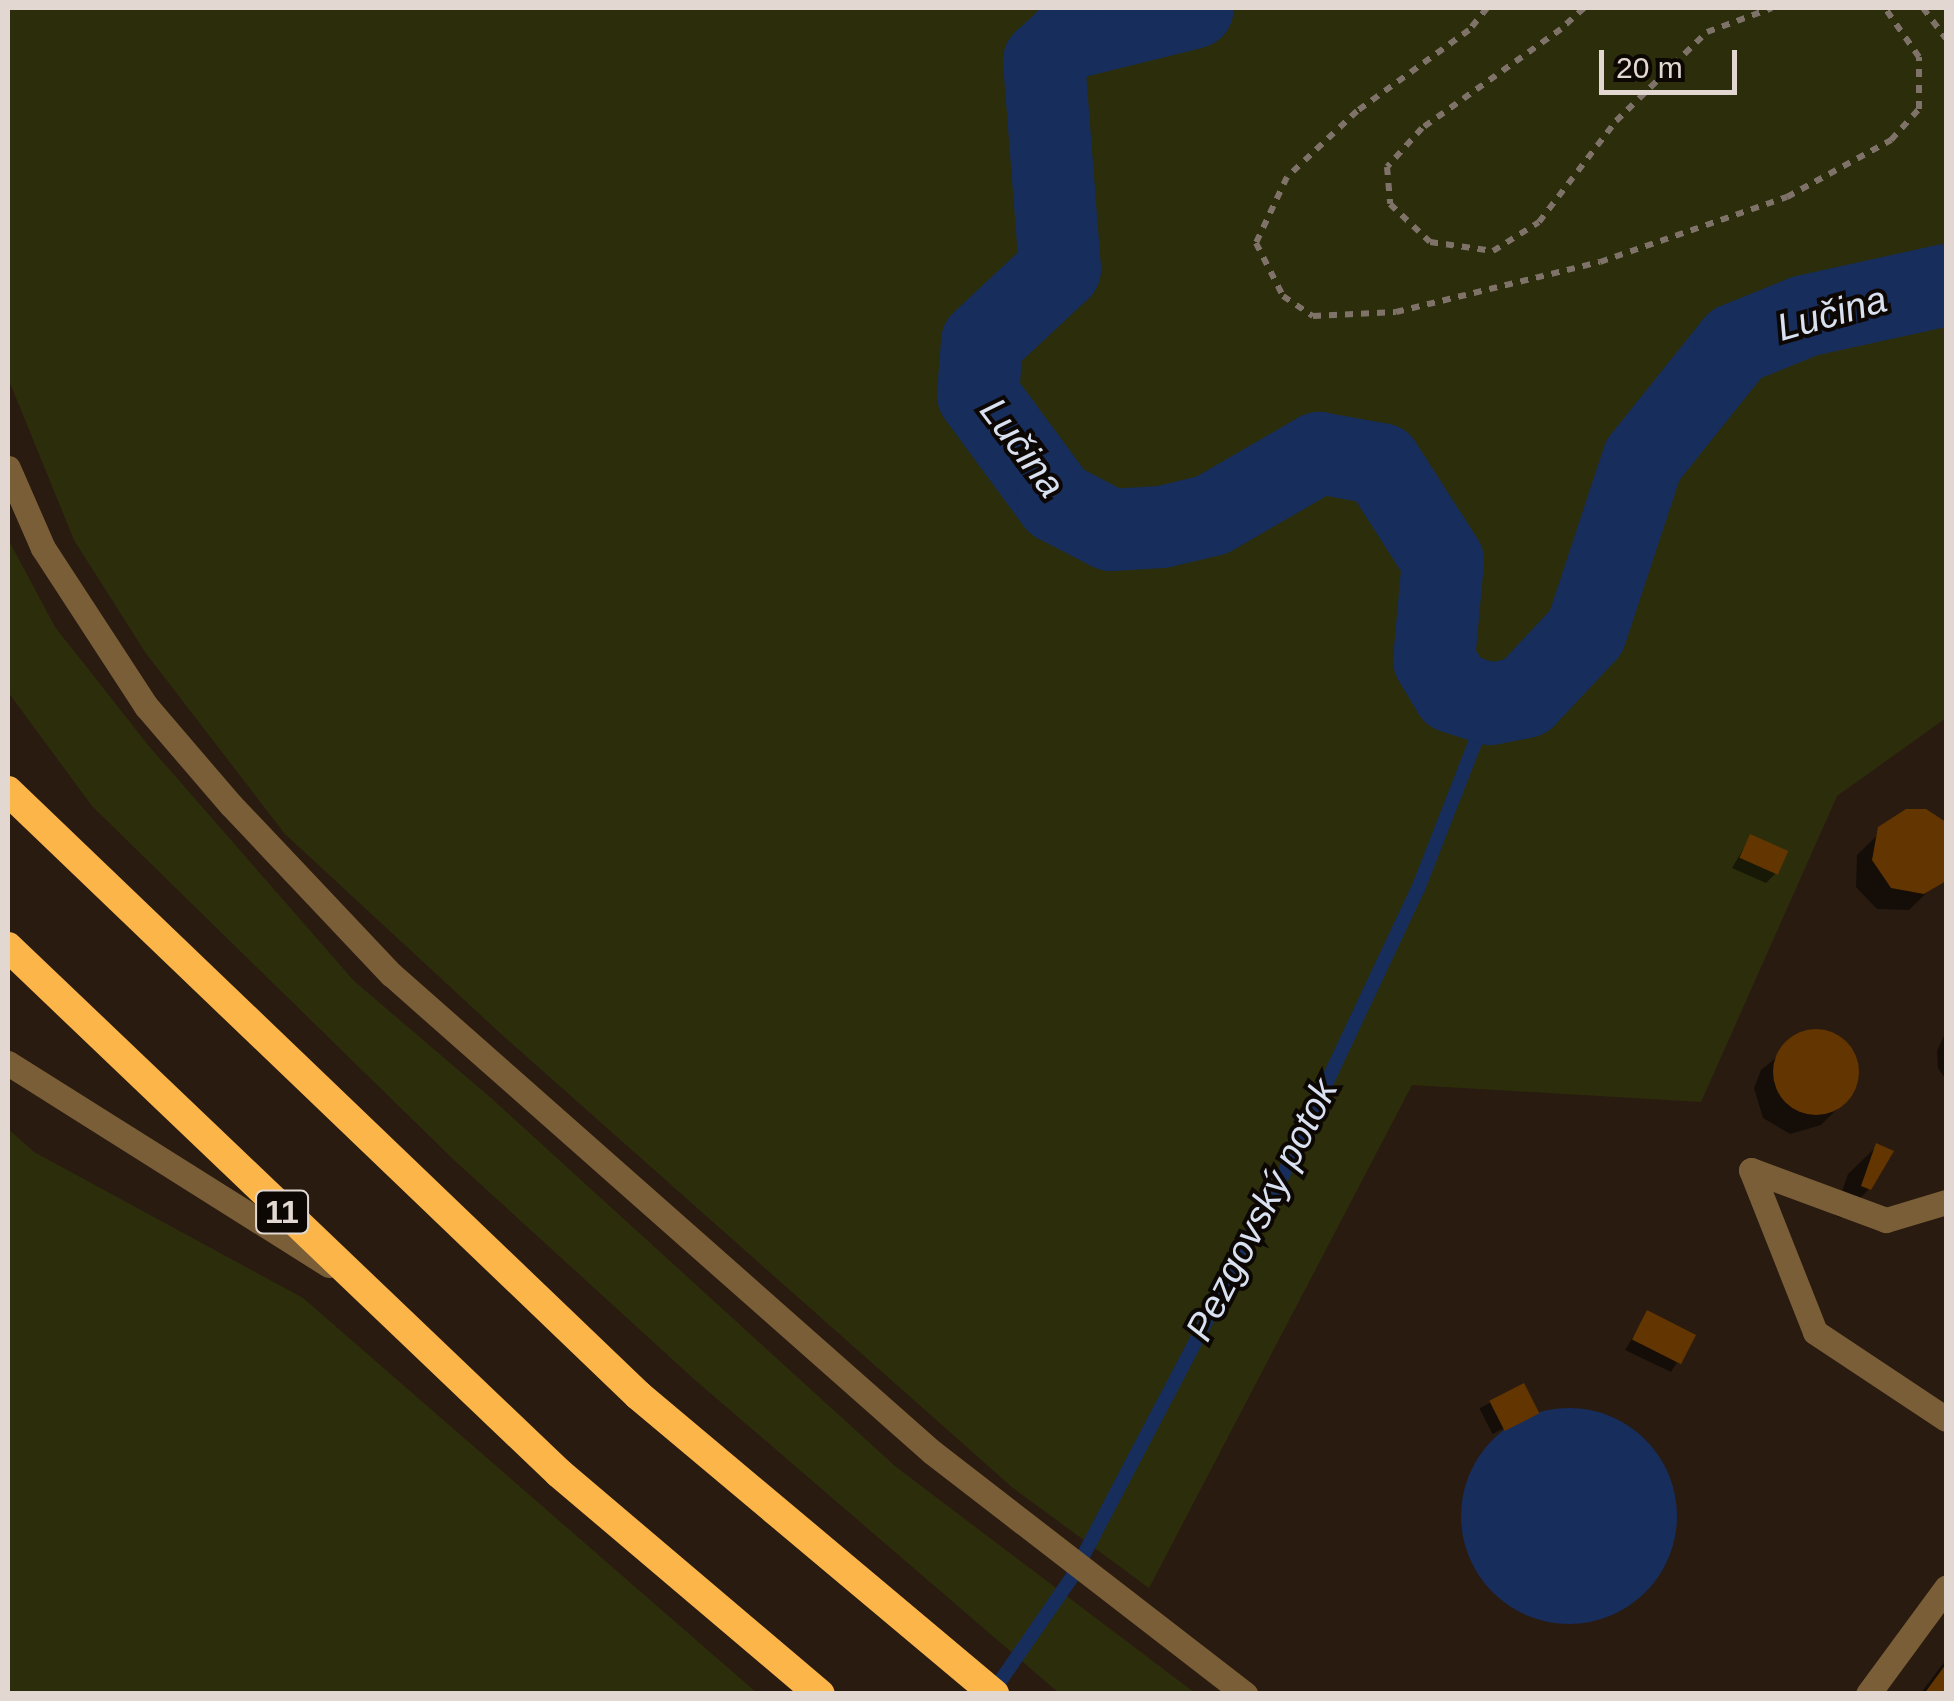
<!DOCTYPE html>
<meta charset="utf-8">
<style>
body{margin:0}
#map{position:relative;width:1954px;height:1701px;overflow:hidden;background:#291b10;font-family:Arial,sans-serif}
div>[style]{position:absolute}
.green>*{inset:0;background:#2c2e0b}
.water>*{inset:0;background:#172d5b}
.round{border-radius:50%}
.shadow>*{inset:0;background:#0007;transform-origin:0 0}
.stream>*{height:14px;margin:-7px;padding:0 7px;transform-origin:7px;border-radius:7px;background:#172d5b}
.river>*{height:82px;margin:-41px;padding:0 41px;transform-origin:41px;border-radius:41px;background:#172d5b}
.building>*{inset:0;background:#623501;transform-origin:0 0}
.path>*{height:6px;margin-top:-3px;transform-origin:0;background:repeating-linear-gradient(90deg,#7f7269 0 8px,transparent 0 16px)}
.minor>*{height:25px;margin:-12.5px;padding:0 12.5px;transform-origin:12.5px;border-radius:12.5px;background:#7a5e37}
.highway>*{height:30px;margin:-15px;padding:0 15px;transform-origin:15px;border-radius:15px;background:#fcb548}
span{translate:-50% -50%;white-space:nowrap;text-align:center;line-height:1.15;-webkit-text-stroke:8px #0d0704;paint-order:stroke}
.shield-label span{padding:2px 8px;background:#0d0704;border:2px solid;border-radius:8px;-webkit-text-stroke-width:0}
.shield-label{font-size:32px;color:#e2d8d1;font-weight:700}
.water-label{font-size:38px;color:#d9e1f1;font-style:italic}
.frame{position:absolute;inset:0;border:10px solid #e2d8d1;pointer-events:none}
.scale{position:absolute;left:1599px;top:50px;width:138px;height:45px;box-sizing:border-box;border:5px solid #e2d8d1;border-top:0;padding-left:12px;font-size:30px;line-height:35px;white-space:nowrap;color:#e2d8d1;-webkit-text-stroke:8px #0d0704;paint-order:stroke}
</style>
<div id="map">
<div class="green">
<i style="clip-path:polygon(8px 8px,1946px 8px,1946px 718px,1837px 796px,1701px 1102px,1412px 1085px,1149px 1588px,1013px 1488px,500px 1033px,285px 834px,145px 652px,74px 540px,8px 378px)"></i>
<i style="clip-path:polygon(8px 539px,55px 627px,148px 745px,354px 981px,491px 1098px,896px 1467px,1195px 1693px,1059px 1693px,695px 1380px,454px 1160px,92px 806px,8px 692px)"></i>
<i style="clip-path:polygon(8px 1129px,34px 1152px,303px 1298px,757px 1693px,8px 1693px)"></i>
</div>
<div class="water">
<i class="round" style="left:1461px;top:1408px;width:216px;height:216px"></i>
</div>
<div class="shadow">
<i style="clip-path:polygon(1900px 813px,1932px 814px,1946px 825px,1946px 874px,1909px 910px,1877px 909px,1856px 887px,1857px 855px)"></i>
<i style="clip-path:polygon(1750px 837px,1775px 874px,1766px 883px,1732px 868px)"></i>
<i style="clip-path:polygon(1946px 1031px,1946px 1080px,1938px 1068px,1937px 1051px)"></i>
<i style="clip-path:polygon(1808px 1032px,1826px 1033px,1847px 1047px,1856px 1077px,1841px 1105px,1821px 1125px,1790px 1134px,1763px 1118px,1754px 1088px,1761px 1070px)"></i>
<i style="clip-path:polygon(1877px 1146px,1869px 1189px,1841px 1218px,1834px 1215px,1848px 1174px)"></i>
<i style="clip-path:polygon(1648px 1313px,1693px 1336px,1671px 1372px,1625px 1350px)"></i>
<i style="left:1523px;top:1386px;width:29px;height:49px;rotate:63deg"></i>
<i style="clip-path:polygon(1946px 1660px,1946px 1694px,1920px 1694px)"></i>
</div>
<div class="stream">
<i style="left:992px;top:1693px;width:141px;rotate:-55.4deg"></i>
<i style="left:1072px;top:1577px;width:461px;rotate:-62.3deg"></i>
<i style="left:1286px;top:1169px;width:310px;rotate:-64.8deg"></i>
<i style="left:1418px;top:889px;width:199px;rotate:-68.7deg"></i>
</div>
<div class="river">
<i style="left:1193px;top:8px;width:129px;rotate:166.1deg"></i>
<i style="left:1068px;top:39px;width:33px;rotate:137deg"></i>
<i style="left:1044px;top:61px;width:209px;rotate:85.6deg"></i>
<i style="left:1060px;top:269px;width:107px;rotate:136.9deg"></i>
<i style="left:982px;top:342px;width:53px;rotate:94.3deg"></i>
<i style="left:978px;top:395px;width:133px;rotate:53.6deg"></i>
<i style="left:1057px;top:502px;width:61px;rotate:27.4deg"></i>
<i style="left:1111px;top:530px;width:51px;rotate:-3.4deg"></i>
<i style="left:1162px;top:527px;width:51px;rotate:-13.5deg"></i>
<i style="left:1212px;top:515px;width:124px;rotate:-30.1deg"></i>
<i style="left:1319px;top:453px;width:63px;rotate:10.1deg"></i>
<i style="left:1381px;top:464px;width:115px;rotate:57.4deg"></i>
<i style="left:1443px;top:561px;width:99px;rotate:95.2deg"></i>
<i style="left:1434px;top:660px;width:37px;rotate:59deg"></i>
<i style="left:1453px;top:692px;width:39px;rotate:18deg"></i>
<i style="left:1490px;top:704px;width:36px;rotate:-11deg"></i>
<i style="left:1525px;top:697px;width:89px;rotate:-46.8deg"></i>
<i style="left:1586px;top:632px;width:181px;rotate:-71.7deg"></i>
<i style="left:1643px;top:460px;width:149px;rotate:-51.3deg"></i>
<i style="left:1736px;top:344px;width:74px;rotate:-22.1deg"></i>
<i style="left:1805px;top:316px;width:144px;rotate:-12.4deg"></i>
</div>
<div class="building">
<i style="clip-path:polygon(1906px 809px,1926px 809px,1946px 822px,1946px 881px,1924px 894px,1891px 888px,1872px 860px,1878px 827px)"></i>
<i style="left:1750px;top:834px;width:42px;height:26px;rotate:24deg"></i>
<i class="round" style="left:1773px;top:1029px;width:86px;height:86px"></i>
<i style="clip-path:polygon(1876px 1143px,1894px 1151px,1871px 1190px,1861px 1186px)"></i>
<i style="left:1647px;top:1310px;width:55px;height:33px;rotate:27deg"></i>
<i style="left:1524px;top:1383px;width:34px;height:39px;rotate:63deg"></i>
<i style="clip-path:polygon(1946px 1664px,1946px 1694px,1924px 1694px)"></i>
</div>
<div class="path">
<i style="left:1487px;top:8px;width:28px;rotate:129deg"></i>
<i style="left:1469px;top:30px;width:138px;rotate:144.1deg"></i>
<i style="left:1357px;top:111px;width:96px;rotate:136.7deg"></i>
<i style="left:1287px;top:177px;width:73px;rotate:115.2deg"></i>
<i style="left:1256px;top:243px;width:59px;rotate:63deg"></i>
<i style="left:1283px;top:296px;width:36px;rotate:34deg"></i>
<i style="left:1313px;top:316px;width:83px;rotate:-2.8deg"></i>
<i style="left:1396px;top:312px;width:210px;rotate:-13.8deg"></i>
<i style="left:1600px;top:262px;width:198px;rotate:-19.2deg"></i>
<i style="left:1787px;top:197px;width:119px;rotate:-28.7deg"></i>
<i style="left:1891px;top:140px;width:42px;rotate:-47.9deg"></i>
<i style="left:1919px;top:109px;width:52px;rotate:-90deg"></i>
<i style="left:1919px;top:57px;width:60px;rotate:-124.8deg"></i>
<i style="left:1584px;top:8px;width:31px;rotate:138deg"></i>
<i style="left:1561px;top:29px;width:171px;rotate:144.5deg"></i>
<i style="left:1422px;top:128px;width:52px;rotate:131.9deg"></i>
<i style="left:1387px;top:167px;width:37px;rotate:85deg"></i>
<i style="left:1390px;top:204px;width:55px;rotate:43.5deg"></i>
<i style="left:1430px;top:242px;width:64px;rotate:8.1deg"></i>
<i style="left:1493px;top:251px;width:54px;rotate:-32.2deg"></i>
<i style="left:1539px;top:222px;width:127px;rotate:-52.7deg"></i>
<i style="left:1616px;top:121px;width:127px;rotate:-44.4deg"></i>
<i style="left:1707px;top:32px;width:69px;rotate:-20.3deg"></i>
<i style="left:1923px;top:8px;width:38px;rotate:53deg"></i>
</div>
<div class="minor">
<i style="left:8px;top:468px;width:87px;rotate:66.4deg"></i>
<i style="left:43px;top:548px;width:189px;rotate:56.9deg"></i>
<i style="left:146px;top:706px;width:130px;rotate:49.4deg"></i>
<i style="left:231px;top:805px;width:233px;rotate:46.6deg"></i>
<i style="left:391px;top:974px;width:722px;rotate:41.46deg"></i>
<i style="left:932px;top:1452px;width:396px;rotate:37.7deg"></i>
<i style="left:8px;top:1063px;width:379px;rotate:32.2deg"></i>
<i style="left:1946px;top:1202px;width:63px;rotate:163.3deg"></i>
<i style="left:1886px;top:1220px;width:144px;rotate:-159.7deg"></i>
<i style="left:1751px;top:1170px;width:174px;rotate:68.4deg"></i>
<i style="left:1815px;top:1332px;width:157px;rotate:33.6deg"></i>
<i style="left:1868px;top:1694px;width:132px;rotate:-53.7deg"></i>
</div>
<div class="highway">
<i style="left:8px;top:791px;width:873px;rotate:43.79deg"></i>
<i style="left:638px;top:1395px;width:465px;rotate:40deg"></i>
<i style="left:8px;top:947px;width:762px;rotate:43.67deg"></i>
<i style="left:559px;top:1473px;width:342px;rotate:40.3deg"></i>
</div>
<div class="shield-label">
<span style="left:282px;top:1212px">11</span>
</div>
<div class="water-label">
<span style="left:1832px;top:314px;rotate:-16deg">Lučina</span>
<span style="left:1022px;top:448px;rotate:53deg">Lučina</span>
<span style="left:1262px;top:1210px;rotate:-63deg">Pezgovský potok</span>
</div>
<div class="frame"></div>
<div class="scale">20 m</div>
</div>
